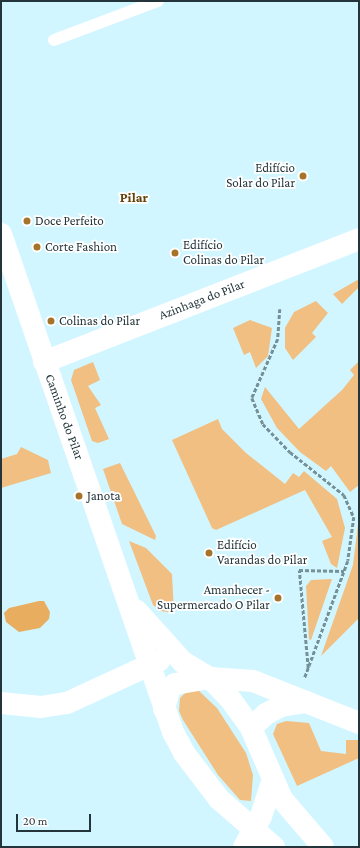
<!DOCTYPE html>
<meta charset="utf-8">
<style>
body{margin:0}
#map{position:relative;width:360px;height:848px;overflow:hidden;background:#d2f6ff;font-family:"Crimson Pro",serif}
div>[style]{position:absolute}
.green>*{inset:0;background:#f0bf81}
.water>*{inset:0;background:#e8ad5f}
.path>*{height:2.5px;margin-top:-1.25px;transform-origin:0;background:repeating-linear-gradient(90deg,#759097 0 4px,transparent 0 6px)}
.lane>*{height:12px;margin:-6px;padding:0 6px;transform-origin:6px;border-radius:6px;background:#fff}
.street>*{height:22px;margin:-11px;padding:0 11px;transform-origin:11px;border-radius:11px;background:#fff}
.secondary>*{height:22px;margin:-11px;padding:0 11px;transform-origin:11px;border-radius:11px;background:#fff}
.dots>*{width:11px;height:11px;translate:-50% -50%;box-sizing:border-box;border:2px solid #fff;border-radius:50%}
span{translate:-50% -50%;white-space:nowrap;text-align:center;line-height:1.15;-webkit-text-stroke:3.5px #fff;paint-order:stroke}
.poi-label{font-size:13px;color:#23353a}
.right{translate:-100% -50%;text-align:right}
.left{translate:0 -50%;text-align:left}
.street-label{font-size:13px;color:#23353a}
.neighbourhood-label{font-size:14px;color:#62400a;font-weight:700}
.frame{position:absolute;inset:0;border:2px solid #23353a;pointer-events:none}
.scale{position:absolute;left:16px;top:814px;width:75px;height:18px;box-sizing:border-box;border:2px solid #23353a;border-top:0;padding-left:5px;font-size:12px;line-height:14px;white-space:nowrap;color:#23353a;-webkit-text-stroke:3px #fff;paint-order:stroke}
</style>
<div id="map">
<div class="green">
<i style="clip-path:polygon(359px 279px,359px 287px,342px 304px,333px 294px)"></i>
<i style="clip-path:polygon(316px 301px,328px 313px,312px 333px,316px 337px,293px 360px,285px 348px,285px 328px,294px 312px)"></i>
<i style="clip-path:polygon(250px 320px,272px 328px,268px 356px,256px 368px,250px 352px,244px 355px,233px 328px)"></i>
<i style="clip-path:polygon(359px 361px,359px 485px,350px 492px,331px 466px,326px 471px,300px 452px,277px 428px,261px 399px,265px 387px,299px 429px,342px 390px,354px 375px,350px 370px)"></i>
<i style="clip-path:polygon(93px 362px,100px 380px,88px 386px,101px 405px,95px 408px,109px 439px,98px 443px,92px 441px,71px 380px,74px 370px)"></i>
<i style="clip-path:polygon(218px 419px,222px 429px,246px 453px,285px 484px,293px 473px,299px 477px,304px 471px,337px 499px,345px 528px,337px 568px,331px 564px,322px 541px,332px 537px,305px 490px,216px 530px,212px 528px,172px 440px)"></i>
<i style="clip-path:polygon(21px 447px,48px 460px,51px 473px,1px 488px,1px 459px,17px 454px)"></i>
<i style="clip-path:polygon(120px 463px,156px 536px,155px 540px,122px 524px,103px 469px)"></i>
<i style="clip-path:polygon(359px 516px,359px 618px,321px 656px,353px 565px)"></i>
<i style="clip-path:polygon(129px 541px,146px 548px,172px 574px,174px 613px,161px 611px,153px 605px)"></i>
<i style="clip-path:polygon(332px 579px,311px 640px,309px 639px,306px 586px,311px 580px)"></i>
<i style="clip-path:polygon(198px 690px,217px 708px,246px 753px,253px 775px,251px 801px,240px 800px,218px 775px,183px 720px,179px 711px,180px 698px,187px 691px)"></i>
<i style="clip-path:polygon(286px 721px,309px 723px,321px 751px,346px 754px,346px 740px,359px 740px,359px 758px,297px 786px,273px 734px,277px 724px)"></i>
</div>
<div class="water">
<i style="clip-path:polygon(39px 601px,44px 601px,50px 612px,49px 619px,40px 628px,19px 632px,6px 622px,4px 613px,9px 608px)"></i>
</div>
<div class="path">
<i style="left:280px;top:309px;width:30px;rotate:94deg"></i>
<i style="left:278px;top:339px;width:64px;rotate:113.8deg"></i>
<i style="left:252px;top:398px;width:28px;rotate:67deg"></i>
<i style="left:263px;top:424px;width:39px;rotate:46deg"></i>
<i style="left:290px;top:452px;width:69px;rotate:38.5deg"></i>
<i style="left:344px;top:495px;width:24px;rotate:66deg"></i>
<i style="left:354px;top:517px;width:44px;rotate:97.8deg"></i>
<i style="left:348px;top:561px;width:124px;rotate:110.3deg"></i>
<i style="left:308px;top:668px;width:98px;rotate:-95.2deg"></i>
<i style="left:299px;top:570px;width:45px;rotate:1.3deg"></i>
</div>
<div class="lane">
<i style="left:54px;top:40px;width:111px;rotate:-20.6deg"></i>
</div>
<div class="street">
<i style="left:44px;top:362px;width:338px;rotate:-21.3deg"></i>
<i style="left:210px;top:678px;width:43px;rotate:4deg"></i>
<i style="left:253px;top:681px;width:114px;rotate:21.6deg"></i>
<i style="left:251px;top:728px;width:21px;rotate:-43deg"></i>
<i style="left:266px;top:714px;width:17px;rotate:-28deg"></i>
<i style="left:281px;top:706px;width:26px;rotate:-9deg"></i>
</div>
<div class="secondary">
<i style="left:1px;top:234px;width:527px;rotate:70.95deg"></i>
<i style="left:173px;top:732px;width:24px;rotate:62deg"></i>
<i style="left:184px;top:753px;width:58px;rotate:52.7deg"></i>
<i style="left:219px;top:799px;width:73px;rotate:41.1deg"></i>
<i style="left:137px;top:611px;width:69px;rotate:48deg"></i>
<i style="left:183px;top:662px;width:31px;rotate:31deg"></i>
<i style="left:210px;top:678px;width:30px;rotate:46deg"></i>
<i style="left:231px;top:700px;width:34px;rotate:54deg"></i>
<i style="left:251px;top:728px;width:77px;rotate:66.4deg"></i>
<i style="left:282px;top:799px;width:63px;rotate:49.5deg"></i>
<i style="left:1px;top:703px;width:40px;rotate:5.7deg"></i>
<i style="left:41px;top:707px;width:26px;rotate:-9deg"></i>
<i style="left:67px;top:703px;width:102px;rotate:-24.8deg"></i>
<i style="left:164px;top:709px;width:20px;rotate:-75deg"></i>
<i style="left:169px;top:690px;width:8px;rotate:-45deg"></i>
<i style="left:175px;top:684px;width:36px;rotate:-10deg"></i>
<i style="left:244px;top:847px;width:35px;rotate:-61deg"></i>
<i style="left:261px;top:816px;width:36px;rotate:-72deg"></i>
</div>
<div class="dots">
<i style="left:303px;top:176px;background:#a6732a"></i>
<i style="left:27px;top:221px;background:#a6732a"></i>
<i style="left:37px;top:247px;background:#a6732a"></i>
<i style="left:175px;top:253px;background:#a6732a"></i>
<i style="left:51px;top:321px;background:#a6732a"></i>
<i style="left:79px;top:496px;background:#a6732a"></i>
<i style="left:209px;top:553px;background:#a6732a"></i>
<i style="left:278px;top:598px;background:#a6732a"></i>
</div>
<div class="poi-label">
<span class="right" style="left:295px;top:176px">Edifício<br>Solar do Pilar</span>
<span class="left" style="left:35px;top:221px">Doce Perfeito</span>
<span class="left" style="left:183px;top:253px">Edifício<br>Colinas do Pilar</span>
<span class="left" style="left:45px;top:247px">Corte Fashion</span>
<span class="left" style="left:59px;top:321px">Colinas do Pilar</span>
<span class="left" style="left:87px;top:496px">Janota</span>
<span class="left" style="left:217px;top:553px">Edifício<br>Varandas do Pilar</span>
<span class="right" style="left:270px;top:598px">Amanhecer -<br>Supermercado O Pilar</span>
</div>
<div class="street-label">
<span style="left:202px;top:300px;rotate:-21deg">Azinhaga do Pilar</span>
<span style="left:64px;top:417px;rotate:70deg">Caminho do Pilar</span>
</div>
<div class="neighbourhood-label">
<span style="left:134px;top:197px">Pilar</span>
</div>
<div class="frame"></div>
<div class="scale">20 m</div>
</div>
